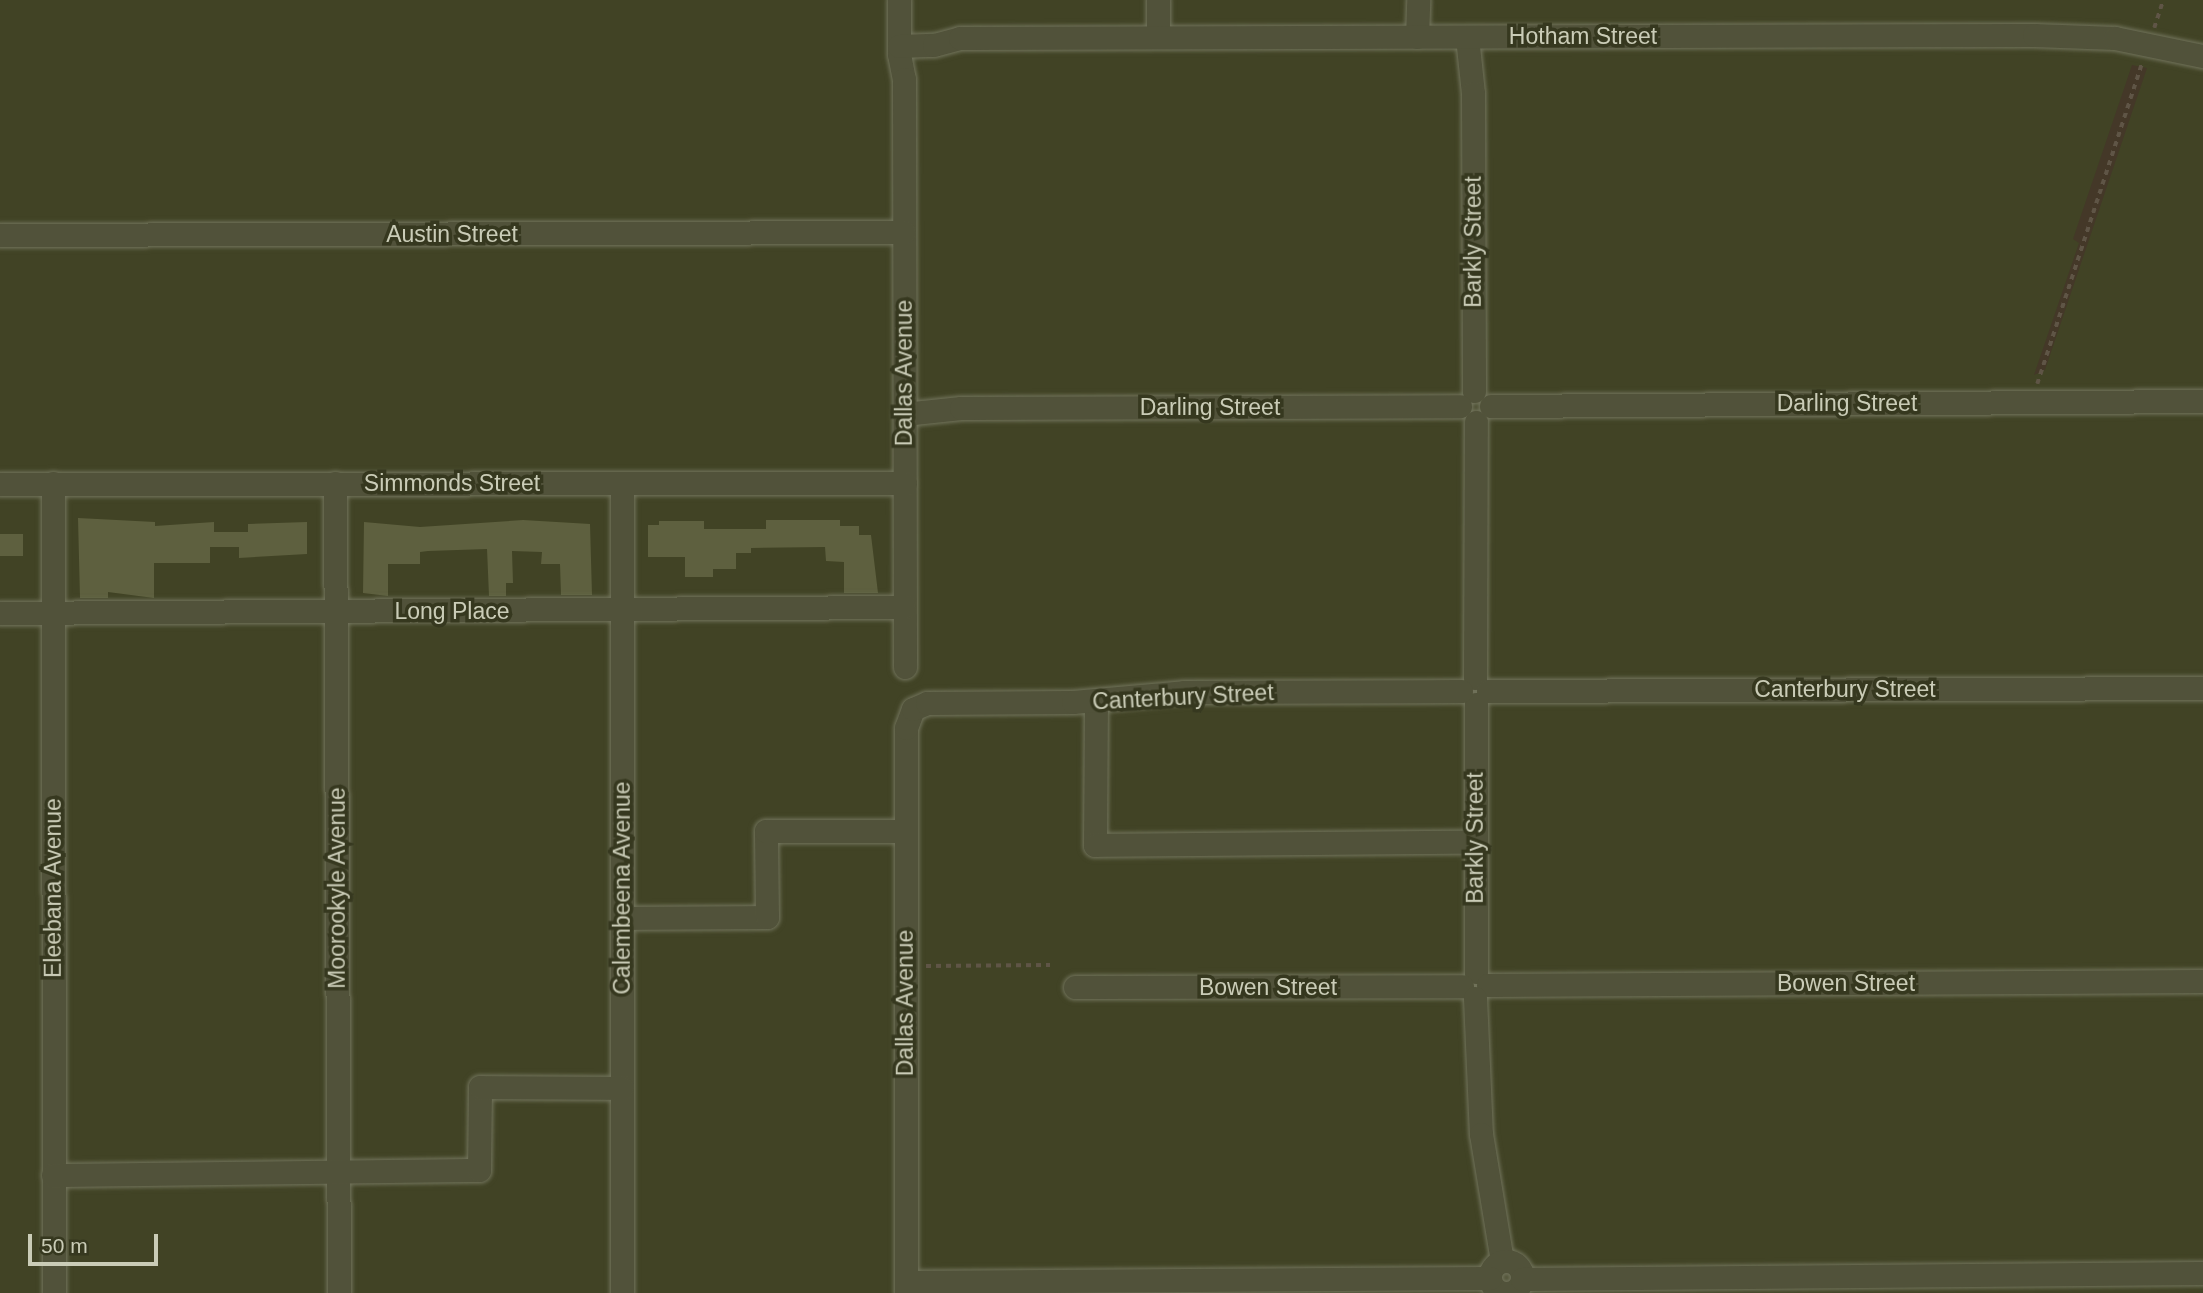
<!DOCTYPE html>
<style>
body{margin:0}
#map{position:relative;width:2203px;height:1293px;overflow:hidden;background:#414325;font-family:Helvetica,sans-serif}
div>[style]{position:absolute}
.green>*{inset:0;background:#443828}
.building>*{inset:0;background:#5e603f;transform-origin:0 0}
.path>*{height:3.5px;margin-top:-1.75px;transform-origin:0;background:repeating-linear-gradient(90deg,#5f5546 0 5px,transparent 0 10px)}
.roads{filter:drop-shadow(0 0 2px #71735b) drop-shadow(0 0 2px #71735b)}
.minor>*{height:23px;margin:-11.5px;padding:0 11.5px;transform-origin:11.5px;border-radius:11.5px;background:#51523a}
.minor>.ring{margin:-11.5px;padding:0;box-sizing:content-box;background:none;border:23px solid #51523a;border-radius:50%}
span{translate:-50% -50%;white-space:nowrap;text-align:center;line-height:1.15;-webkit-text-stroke:7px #36381f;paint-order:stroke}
.street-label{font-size:23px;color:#caccb7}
.scale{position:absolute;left:28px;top:1234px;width:130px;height:32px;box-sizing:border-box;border:4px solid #caccb7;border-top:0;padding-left:9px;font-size:21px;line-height:24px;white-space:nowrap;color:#caccb7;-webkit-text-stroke:5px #36381f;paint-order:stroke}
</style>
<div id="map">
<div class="green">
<i style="clip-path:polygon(2132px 65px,2147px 68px,2045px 370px,2034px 375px,2079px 243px,2073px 239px)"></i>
</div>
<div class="building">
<i style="clip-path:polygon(78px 518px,155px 522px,155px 526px,214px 522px,214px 532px,248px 532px,248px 524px,307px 522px,307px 554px,239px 558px,239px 547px,210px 547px,210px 563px,154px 563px,154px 598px,108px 592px,108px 598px,80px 598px)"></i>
<i style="clip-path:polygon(523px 520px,590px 524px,592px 595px,561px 595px,560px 564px,541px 564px,542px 552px,512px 551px,513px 583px,506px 583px,506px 596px,489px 596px,487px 549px,428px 551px,420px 552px,420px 564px,388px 564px,388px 596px,363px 593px,364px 522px,420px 527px)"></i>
<i style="clip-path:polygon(766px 520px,840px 520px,840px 526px,859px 526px,859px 535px,871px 535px,878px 593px,844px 593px,844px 562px,826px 561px,825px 547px,751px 548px,751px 553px,736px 553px,736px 569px,713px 569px,713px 577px,685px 577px,685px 557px,648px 557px,648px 525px,659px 525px,659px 521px,704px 521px,704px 529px,766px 529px)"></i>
<i style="left:0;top:534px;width:23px;height:22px"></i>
</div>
<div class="path">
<i style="left:2154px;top:28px;width:29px;rotate:-72deg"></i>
<i style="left:2037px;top:384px;width:339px;rotate:-71.9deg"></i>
<i style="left:926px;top:966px;width:124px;rotate:-0.5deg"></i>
</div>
<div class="roads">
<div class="minor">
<i style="left:899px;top:0;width:54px;rotate:90deg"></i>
<i style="left:899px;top:54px;width:25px;rotate:79deg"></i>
<i style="left:904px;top:79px;width:588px;rotate:89.9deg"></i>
<i style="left:1158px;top:0;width:37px;rotate:90deg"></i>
<i style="left:1417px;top:37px;width:37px;rotate:-88deg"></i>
<i style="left:1467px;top:37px;width:56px;rotate:83.9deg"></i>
<i style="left:1473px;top:93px;width:298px;rotate:89.8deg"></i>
<i style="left:899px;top:46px;width:35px;rotate:-2deg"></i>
<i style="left:934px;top:45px;width:27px;rotate:-15deg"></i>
<i style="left:960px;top:38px;width:1074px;rotate:-0.16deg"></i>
<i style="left:2034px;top:35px;width:81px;rotate:2.1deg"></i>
<i style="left:2115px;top:38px;width:90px;rotate:11.6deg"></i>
<i style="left:0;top:235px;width:904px;rotate:-0.19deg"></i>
<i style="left:1491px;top:406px;width:712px;rotate:-0.4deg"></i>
<i style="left:904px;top:414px;width:57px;rotate:-6deg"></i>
<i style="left:961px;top:408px;width:499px;rotate:-0.2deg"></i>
<i style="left:53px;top:483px;width:810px;rotate:89.93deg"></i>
<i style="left:335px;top:483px;width:810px;rotate:89.72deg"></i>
<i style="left:0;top:484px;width:905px;rotate:-0.06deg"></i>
<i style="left:622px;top:484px;width:809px;rotate:90deg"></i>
<i style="left:0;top:613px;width:904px;rotate:-0.38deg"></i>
<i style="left:1475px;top:678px;width:256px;rotate:-89.8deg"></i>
<i style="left:1488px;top:691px;width:715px;rotate:-0.24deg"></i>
<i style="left:1096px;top:700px;width:145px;rotate:90.4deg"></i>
<i style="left:1095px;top:845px;width:378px;rotate:-0.5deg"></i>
<i style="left:1476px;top:704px;width:268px;rotate:90deg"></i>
<i style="left:622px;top:918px;width:145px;rotate:-0.4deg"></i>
<i style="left:767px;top:917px;width:86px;rotate:-90.7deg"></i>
<i style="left:766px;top:831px;width:140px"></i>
<i style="left:1488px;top:985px;width:715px;rotate:-0.32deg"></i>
<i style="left:1075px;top:987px;width:387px;rotate:-0.1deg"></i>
<i style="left:1475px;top:998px;width:136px;rotate:87.5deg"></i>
<i style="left:1481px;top:1134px;width:129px;rotate:80.6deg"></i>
<i style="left:53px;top:1175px;width:426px;rotate:-0.7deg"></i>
<i style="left:479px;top:1170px;width:83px;rotate:-89.3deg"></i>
<i style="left:480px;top:1087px;width:142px;rotate:0.4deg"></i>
<i class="ring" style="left:1490px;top:1261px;width:9px;height:9px"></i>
<i style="left:1522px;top:1279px;width:681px;rotate:-0.5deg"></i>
<i style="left:906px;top:1282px;width:584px;rotate:-0.39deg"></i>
<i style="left:906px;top:1293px;width:565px;rotate:-90deg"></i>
<i style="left:906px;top:728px;width:20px;rotate:-70deg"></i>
<i style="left:913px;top:709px;width:15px;rotate:-23deg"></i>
<i style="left:927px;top:703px;width:146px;rotate:-0.4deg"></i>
<i style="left:1073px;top:702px;width:111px;rotate:-5.1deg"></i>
<i style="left:1184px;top:692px;width:277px;rotate:-0.2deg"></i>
</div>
</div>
<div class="street-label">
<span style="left:1583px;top:36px">Hotham Street</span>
<span style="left:452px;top:234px">Austin Street</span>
<span style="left:1473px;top:242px;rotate:-90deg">Barkly Street</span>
<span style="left:904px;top:373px;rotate:-90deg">Dallas Avenue</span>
<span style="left:1847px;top:403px">Darling Street</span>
<span style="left:1210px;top:407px">Darling Street</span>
<span style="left:452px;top:483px">Simmonds Street</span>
<span style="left:452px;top:611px">Long Place</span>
<span style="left:1845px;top:689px">Canterbury Street</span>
<span style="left:1183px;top:697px;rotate:-3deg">Canterbury Street</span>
<span style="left:1475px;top:838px;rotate:-90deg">Barkly Street</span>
<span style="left:53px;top:888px;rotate:-90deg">Eleebana Avenue</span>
<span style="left:337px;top:888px;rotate:-90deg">Moorookyle Avenue</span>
<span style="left:622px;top:888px;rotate:-90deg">Calembeena Avenue</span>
<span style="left:1846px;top:983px">Bowen Street</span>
<span style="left:1268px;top:987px">Bowen Street</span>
<span style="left:905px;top:1003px;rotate:-90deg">Dallas Avenue</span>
</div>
<div class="scale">50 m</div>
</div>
